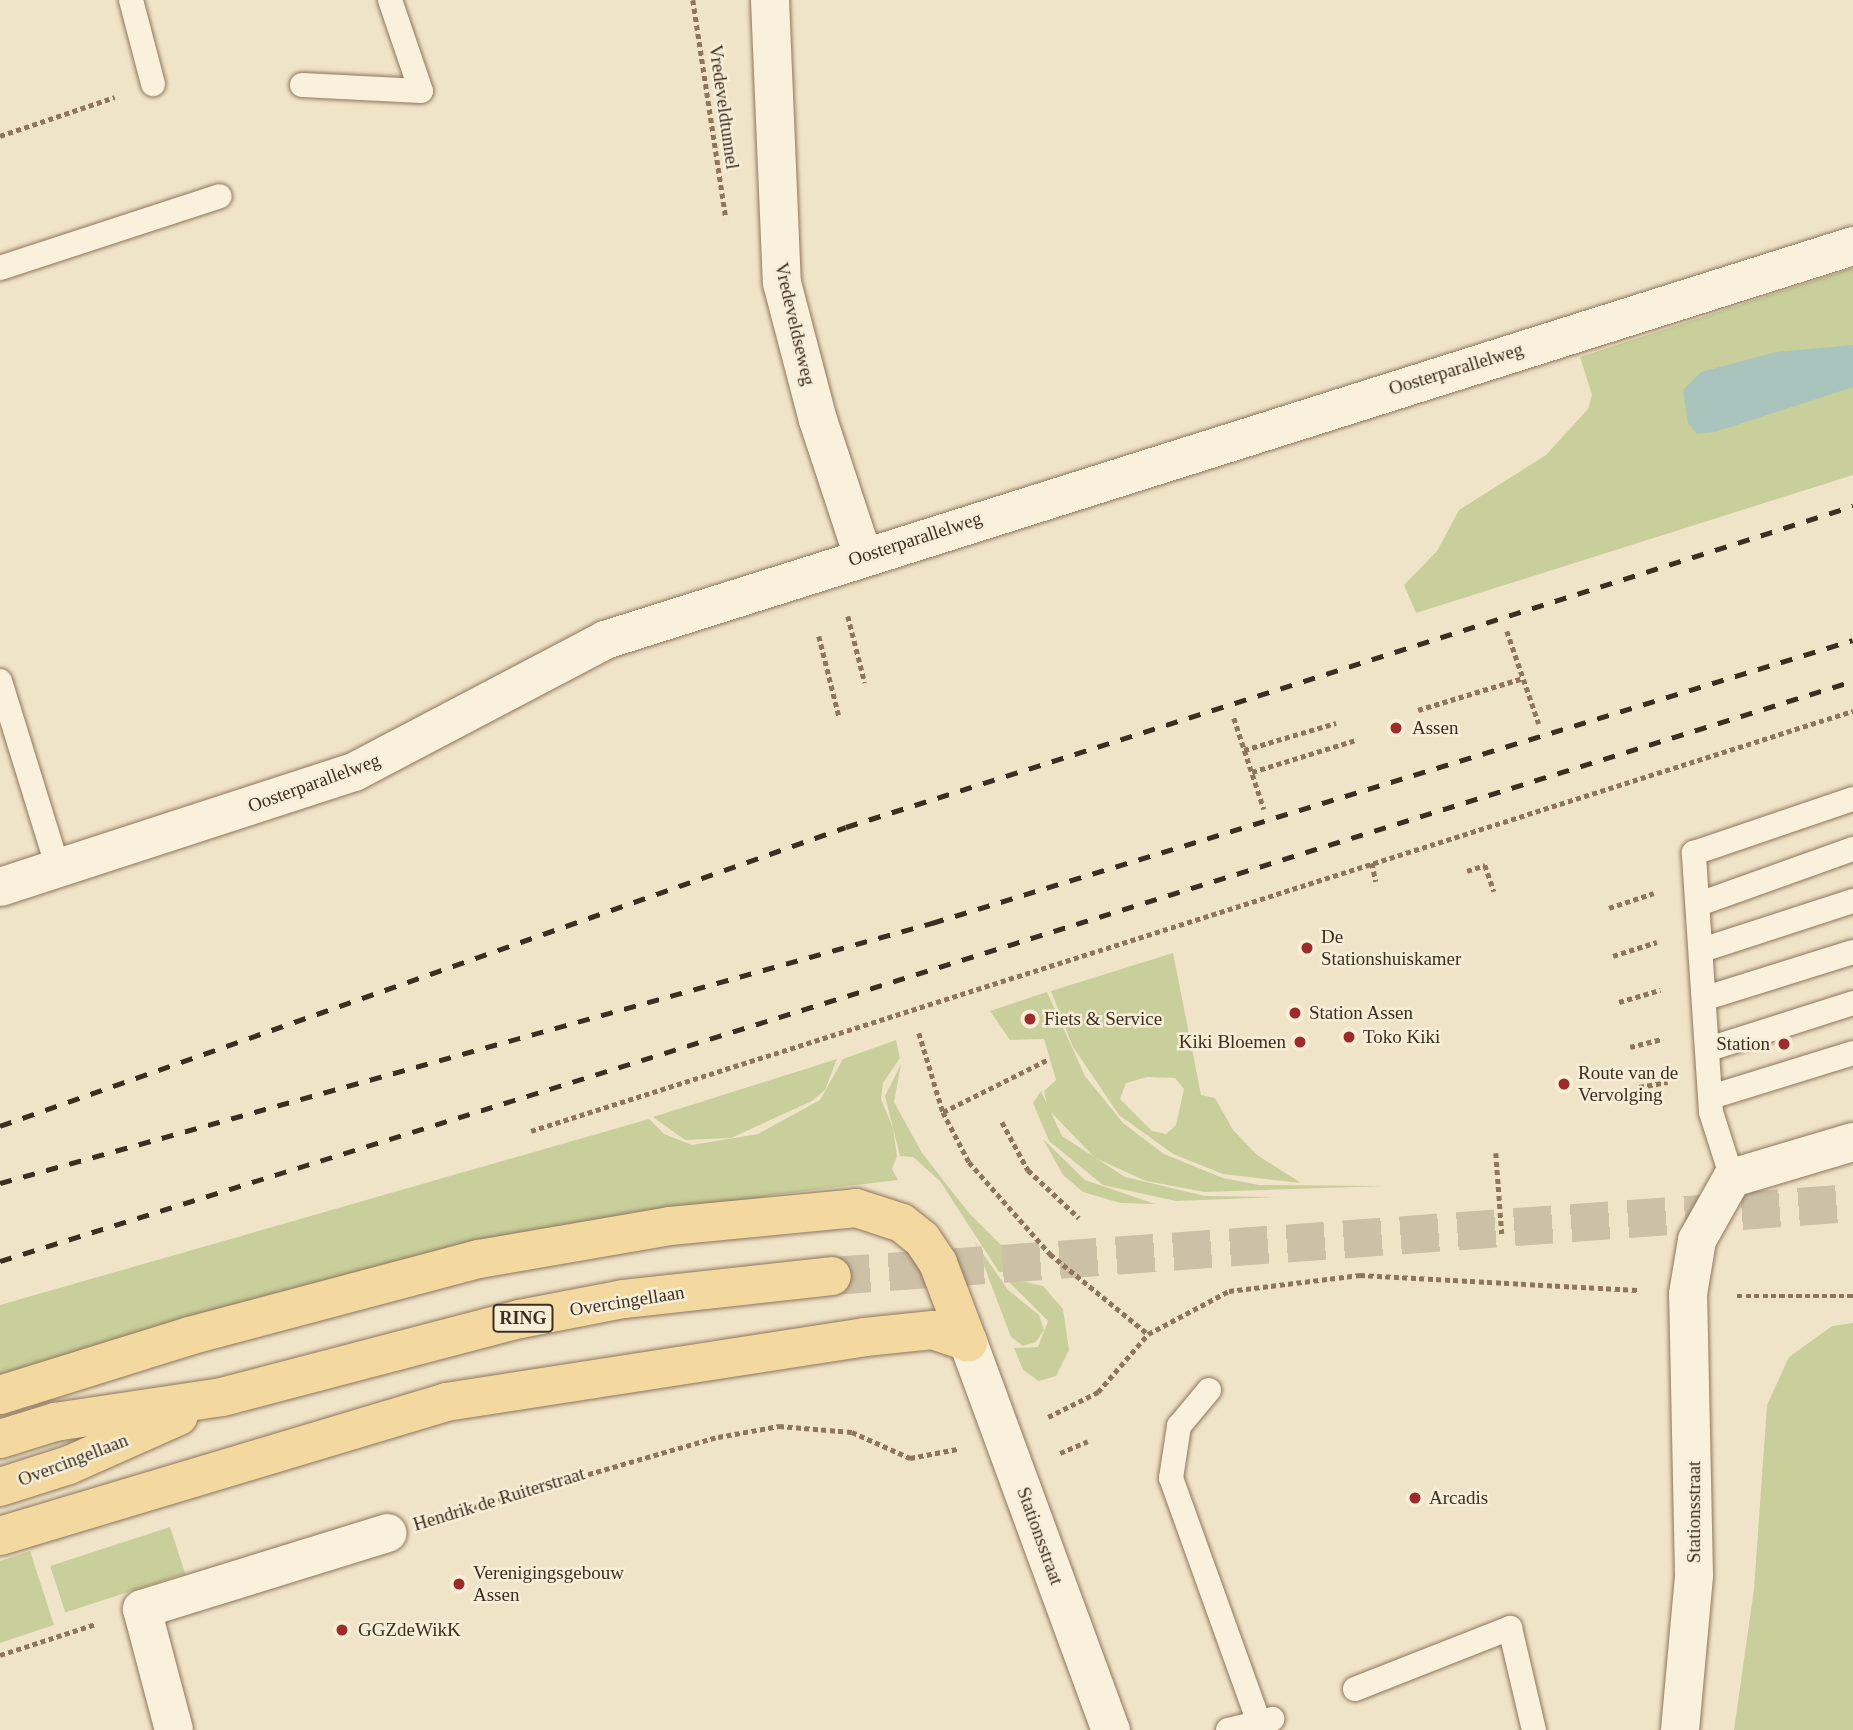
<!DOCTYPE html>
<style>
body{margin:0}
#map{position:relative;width:1853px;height:1730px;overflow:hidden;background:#f0e4c8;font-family:Georgia,serif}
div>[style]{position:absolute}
.green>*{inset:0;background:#c9cf9b;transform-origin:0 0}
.water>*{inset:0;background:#a9c4bc}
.primary-tunnel>*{height:38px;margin-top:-19px;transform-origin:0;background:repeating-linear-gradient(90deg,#ccc0a6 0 38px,transparent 0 57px)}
.path>*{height:4.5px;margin-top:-2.25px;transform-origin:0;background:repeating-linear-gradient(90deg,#8d765c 0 5px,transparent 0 8.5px)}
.roads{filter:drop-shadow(0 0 2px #8d765c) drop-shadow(0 0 2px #8d765c)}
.lane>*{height:24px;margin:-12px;padding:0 12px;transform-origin:12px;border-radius:12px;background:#faf1dc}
.street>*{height:38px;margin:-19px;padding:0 19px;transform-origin:19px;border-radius:19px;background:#faf1dc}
.secondary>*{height:38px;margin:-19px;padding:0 19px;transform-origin:19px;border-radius:19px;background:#faf1dc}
.primary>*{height:38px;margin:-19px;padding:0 19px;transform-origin:19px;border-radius:19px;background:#f3d9a0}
.rail>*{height:5px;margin-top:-2.5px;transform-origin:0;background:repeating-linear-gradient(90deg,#3d2e20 0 12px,transparent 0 24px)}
.dots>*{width:19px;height:19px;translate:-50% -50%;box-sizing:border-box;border:4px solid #f7eed8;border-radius:50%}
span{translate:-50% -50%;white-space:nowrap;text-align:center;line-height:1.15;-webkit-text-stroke:5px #f7eed8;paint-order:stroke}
.shield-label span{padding:2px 5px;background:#f7eed8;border:2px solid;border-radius:5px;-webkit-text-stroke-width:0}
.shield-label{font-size:18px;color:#3d2e20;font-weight:700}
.street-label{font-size:19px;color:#3d2e20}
.poi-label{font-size:19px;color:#3d2e20}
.left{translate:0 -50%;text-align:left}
.right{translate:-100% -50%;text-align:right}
</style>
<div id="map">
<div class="green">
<i style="clip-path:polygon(1853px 268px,1853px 475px,1416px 613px,1404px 585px,1437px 551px,1459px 510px,1546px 455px,1588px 409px,1592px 395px,1580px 357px)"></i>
<i style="clip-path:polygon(evenodd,1173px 953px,1201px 1095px,1215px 1098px,1233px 1130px,1257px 1155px,1301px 1183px,1223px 1174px,1173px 1154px,1119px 1115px,1073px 1047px,1051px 991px,1173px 953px,1147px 1077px,1175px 1078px,1184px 1089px,1176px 1125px,1166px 1134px,1152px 1131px,1120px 1099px,1126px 1083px,1147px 1077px)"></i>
<i style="clip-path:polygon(1047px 992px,1085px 1076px,1123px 1123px,1164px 1154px,1223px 1178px,1259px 1185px,1386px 1186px,1205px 1192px,1146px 1181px,1095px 1158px,1048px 1109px,1044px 1091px,1056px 1080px,1044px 1039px,1010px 1040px,990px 1011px)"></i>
<i style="clip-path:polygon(896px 1040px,900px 1058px,883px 1083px,881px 1099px,893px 1128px,897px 1156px,892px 1169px,898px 1180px,772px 1195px,0 1381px,0 1305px,649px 1119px,664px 1134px,692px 1145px,758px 1134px,820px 1100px,843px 1059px)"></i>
<i style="clip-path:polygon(837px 1059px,825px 1090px,812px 1101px,731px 1138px,685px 1140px,653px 1117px)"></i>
<i style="clip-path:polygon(901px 1064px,894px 1102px,922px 1153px,969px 1213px,1029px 1273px,999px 1272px,940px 1181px,913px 1157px,900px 1156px,885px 1096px)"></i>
<i style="clip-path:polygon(1041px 1091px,1062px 1136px,1125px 1177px,1205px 1196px,1278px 1197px,1176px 1201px,1103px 1185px,1049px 1141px,1033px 1103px)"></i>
<i style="clip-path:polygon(1043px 1139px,1085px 1180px,1155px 1204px,1120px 1203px,1083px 1192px,1063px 1175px)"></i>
<i style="clip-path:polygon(975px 1242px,1008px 1290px,1039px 1315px,1044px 1330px,1036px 1342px,1023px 1346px,1011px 1337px)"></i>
<i style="clip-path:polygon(1004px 1277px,1043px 1286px,1063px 1309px,1069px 1350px,1056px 1376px,1039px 1381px,1023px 1370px,1014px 1348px,1038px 1347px,1048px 1321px)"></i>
<i style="clip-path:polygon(1853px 1323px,1853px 1730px,1734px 1730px,1754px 1589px,1767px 1405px,1789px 1357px,1832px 1326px)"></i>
<i style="left:170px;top:1527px;width:49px;height:126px;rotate:72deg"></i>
<i style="clip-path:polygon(30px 1551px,54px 1625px,0 1643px,0 1561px)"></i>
</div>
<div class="water">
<i style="clip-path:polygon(1853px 345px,1853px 387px,1715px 432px,1697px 434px,1688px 423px,1683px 390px,1701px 372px,1776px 352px)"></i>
</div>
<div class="primary-tunnel">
<i style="left:832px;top:1276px;width:1024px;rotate:-4.09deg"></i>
</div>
<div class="path">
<i style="left:693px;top:0;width:221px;rotate:81.4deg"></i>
<i style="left:0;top:136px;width:121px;rotate:-18.7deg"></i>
<i style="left:848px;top:616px;width:69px;rotate:75.8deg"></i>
<i style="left:1507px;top:631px;width:98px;rotate:71deg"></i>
<i style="left:819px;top:636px;width:82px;rotate:76deg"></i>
<i style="left:1418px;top:710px;width:110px;rotate:-16.9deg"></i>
<i style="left:1234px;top:718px;width:96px;rotate:71.8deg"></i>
<i style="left:1244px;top:750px;width:96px;rotate:-16.4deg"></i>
<i style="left:1252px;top:772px;width:109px;rotate:-17.1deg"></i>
<i style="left:1372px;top:863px;width:19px;rotate:78deg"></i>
<i style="left:1467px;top:871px;width:19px;rotate:-18deg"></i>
<i style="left:1485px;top:865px;width:28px;rotate:71deg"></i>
<i style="left:1609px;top:908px;width:47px;rotate:-18.4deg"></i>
<i style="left:1613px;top:956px;width:46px;rotate:-17.7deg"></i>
<i style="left:1619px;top:1002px;width:43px;rotate:-16.3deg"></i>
<i style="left:919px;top:1033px;width:83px;rotate:73.1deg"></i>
<i style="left:943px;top:1112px;width:56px;rotate:62.5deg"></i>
<i style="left:969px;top:1162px;width:123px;rotate:48.6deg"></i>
<i style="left:1050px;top:1254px;width:127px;rotate:39.2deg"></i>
<i style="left:1630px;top:1047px;width:34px;rotate:-14deg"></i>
<i style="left:1639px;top:1087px;width:29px;rotate:-10deg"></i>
<i style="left:943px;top:1112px;width:116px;rotate:-26.6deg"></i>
<i style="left:1002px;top:1122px;width:55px;rotate:61.6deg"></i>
<i style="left:1028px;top:1170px;width:70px;rotate:43.3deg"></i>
<i style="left:531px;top:1131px;width:1387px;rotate:-17.63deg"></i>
<i style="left:1496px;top:1153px;width:81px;rotate:85.8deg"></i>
<i style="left:1737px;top:1296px;width:116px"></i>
<i style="left:1048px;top:1417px;width:56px;rotate:-26.6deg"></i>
<i style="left:1098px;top:1392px;width:77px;rotate:-49.2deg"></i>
<i style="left:1148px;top:1334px;width:92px;rotate:-28deg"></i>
<i style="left:1229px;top:1291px;width:132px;rotate:-7deg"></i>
<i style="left:1360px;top:1275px;width:278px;rotate:3.1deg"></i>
<i style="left:1060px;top:1453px;width:30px;rotate:-23deg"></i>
<i style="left:433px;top:1519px;width:297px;rotate:-16.1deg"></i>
<i style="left:718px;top:1437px;width:62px;rotate:-10.2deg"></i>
<i style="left:779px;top:1426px;width:73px;rotate:4.7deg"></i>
<i style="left:852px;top:1432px;width:64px;rotate:24.1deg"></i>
<i style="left:910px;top:1458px;width:48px;rotate:-10.8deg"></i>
<i style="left:0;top:1655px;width:101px;rotate:-17.9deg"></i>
</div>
<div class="roads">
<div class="lane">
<i style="left:131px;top:0;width:87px;rotate:75.3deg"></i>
<i style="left:302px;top:85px;width:119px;rotate:2.9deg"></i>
<i style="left:421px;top:91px;width:96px;rotate:-108.8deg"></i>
<i style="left:0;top:268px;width:231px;rotate:-18.1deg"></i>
<i style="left:0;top:681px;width:196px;rotate:72.8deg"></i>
<i style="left:1699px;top:904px;width:164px;rotate:-19.7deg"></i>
<i style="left:1702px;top:950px;width:159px;rotate:-18deg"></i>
<i style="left:1706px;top:998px;width:154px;rotate:-17.4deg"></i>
<i style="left:1709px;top:1049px;width:151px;rotate:-17.7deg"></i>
<i style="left:1711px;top:1097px;width:149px;rotate:-17.2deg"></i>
<i style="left:1732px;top:1178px;width:69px;rotate:-107.7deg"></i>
<i style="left:1711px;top:1112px;width:260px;rotate:-93.8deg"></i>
<i style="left:1694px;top:853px;width:168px;rotate:-18.8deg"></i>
<i style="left:1209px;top:1390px;width:47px;rotate:129.8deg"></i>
<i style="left:1179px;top:1426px;width:53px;rotate:98.7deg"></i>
<i style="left:1171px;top:1478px;width:260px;rotate:70.2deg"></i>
<i style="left:1259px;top:1723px;width:14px;rotate:-17deg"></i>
<i style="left:1355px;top:1689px;width:167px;rotate:-21.5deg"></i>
<i style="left:1510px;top:1628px;width:105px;rotate:76.8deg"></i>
<i style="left:1228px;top:1730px;width:32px;rotate:-13deg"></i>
</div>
<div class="street">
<i style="left:770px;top:0;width:283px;rotate:87.6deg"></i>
<i style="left:782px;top:283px;width:142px;rotate:75.3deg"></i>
<i style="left:818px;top:420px;width:143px;rotate:71.7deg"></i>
<i style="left:0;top:887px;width:372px;rotate:-18deg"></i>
<i style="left:354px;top:772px;width:284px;rotate:-27.7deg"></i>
<i style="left:605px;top:640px;width:1309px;rotate:-17.52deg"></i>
<i style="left:174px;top:1730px;width:125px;rotate:-104.8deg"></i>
<i style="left:142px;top:1609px;width:257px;rotate:-17.2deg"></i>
</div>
<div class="secondary">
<i style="left:968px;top:1342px;width:414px;rotate:69.8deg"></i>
<i style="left:1680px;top:1730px;width:156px;rotate:-84.8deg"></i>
<i style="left:1694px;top:1575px;width:281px;rotate:-91.2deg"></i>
<i style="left:1688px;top:1294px;width:55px;rotate:-80.5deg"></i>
<i style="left:1697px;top:1240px;width:71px;rotate:-60.6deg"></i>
<i style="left:1732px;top:1178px;width:126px;rotate:-16.6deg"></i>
</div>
<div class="primary">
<i style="left:0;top:1395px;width:198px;rotate:-17.3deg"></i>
<i style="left:189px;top:1336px;width:300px;rotate:-14.9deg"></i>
<i style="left:479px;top:1259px;width:194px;rotate:-9.8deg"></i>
<i style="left:670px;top:1226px;width:187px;rotate:-5.5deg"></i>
<i style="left:856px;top:1208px;width:48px;rotate:18.1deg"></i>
<i style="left:902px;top:1223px;width:26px;rotate:39deg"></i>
<i style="left:922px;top:1239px;width:29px;rotate:56deg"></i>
<i style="left:938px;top:1263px;width:85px;rotate:69.2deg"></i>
<i style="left:0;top:1439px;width:58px;rotate:-17.2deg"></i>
<i style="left:55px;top:1422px;width:169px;rotate:-8.5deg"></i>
<i style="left:222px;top:1397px;width:308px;rotate:-14.7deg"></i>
<i style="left:520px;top:1319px;width:106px;rotate:-10.9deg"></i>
<i style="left:624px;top:1299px;width:209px;rotate:-6.3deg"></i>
<i style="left:0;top:1487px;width:72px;rotate:-17.7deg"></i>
<i style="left:69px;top:1465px;width:120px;rotate:-24deg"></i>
<i style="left:0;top:1536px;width:466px;rotate:-16.7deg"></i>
<i style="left:446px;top:1402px;width:424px;rotate:-8.8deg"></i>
<i style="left:865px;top:1337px;width:68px;rotate:-5.9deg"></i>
<i style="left:933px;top:1330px;width:37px;rotate:19deg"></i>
</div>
</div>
<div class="rail">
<i style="left:0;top:1126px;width:897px;rotate:-19.46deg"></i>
<i style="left:846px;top:827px;width:1057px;rotate:-17.68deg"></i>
<i style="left:0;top:1183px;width:968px;rotate:-15.59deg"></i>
<i style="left:932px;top:923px;width:963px;rotate:-17.08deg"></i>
<i style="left:0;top:1261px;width:1942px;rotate:-17.38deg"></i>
</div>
<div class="dots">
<i style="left:1396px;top:728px;background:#9e2a2b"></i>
<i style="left:1307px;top:948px;background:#9e2a2b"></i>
<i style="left:1295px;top:1013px;background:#9e2a2b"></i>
<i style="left:1030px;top:1019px;background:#9e2a2b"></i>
<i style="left:1349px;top:1037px;background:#9e2a2b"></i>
<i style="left:1300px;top:1042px;background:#9e2a2b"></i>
<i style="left:1784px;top:1044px;background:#9e2a2b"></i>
<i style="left:1564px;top:1084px;background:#9e2a2b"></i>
<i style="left:1415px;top:1498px;background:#9e2a2b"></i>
<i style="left:459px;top:1584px;background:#9e2a2b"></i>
<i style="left:342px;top:1630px;background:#9e2a2b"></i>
</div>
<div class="shield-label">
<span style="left:523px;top:1318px">RING</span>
</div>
<div class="street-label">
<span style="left:724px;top:107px;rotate:82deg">Vredeveldtunnel</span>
<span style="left:795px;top:324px;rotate:77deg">Vredeveldseweg</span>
<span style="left:1456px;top:369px;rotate:-17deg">Oosterparallelweg</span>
<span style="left:915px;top:539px;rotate:-18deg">Oosterparallelweg</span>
<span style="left:314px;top:783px;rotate:-20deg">Oosterparallelweg</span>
<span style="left:627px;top:1301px;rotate:-9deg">Overcingellaan</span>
<span style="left:73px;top:1460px;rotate:-21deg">Overcingellaan</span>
<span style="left:499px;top:1499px;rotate:-17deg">Hendrik de Ruiterstraat</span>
<span style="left:1694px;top:1512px;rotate:-90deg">Stationsstraat</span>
<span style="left:1040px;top:1536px;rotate:70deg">Stationsstraat</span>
</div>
<div class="poi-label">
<span class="left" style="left:1412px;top:728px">Assen</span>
<span class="left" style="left:1321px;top:948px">De<br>Stationshuiskamer</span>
<span class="left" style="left:1309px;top:1013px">Station Assen</span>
<span class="left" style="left:1044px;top:1019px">Fiets &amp; Service</span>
<span class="left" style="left:1363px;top:1037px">Toko Kiki</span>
<span class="right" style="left:1286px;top:1042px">Kiki Bloemen</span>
<span class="right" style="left:1770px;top:1044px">Station</span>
<span class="left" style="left:1578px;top:1084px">Route van de<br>Vervolging</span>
<span class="left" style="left:1429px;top:1498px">Arcadis</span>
<span class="left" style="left:473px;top:1584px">Verenigingsgebouw<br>Assen</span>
<span class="left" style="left:358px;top:1630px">GGZdeWikK</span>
</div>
</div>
